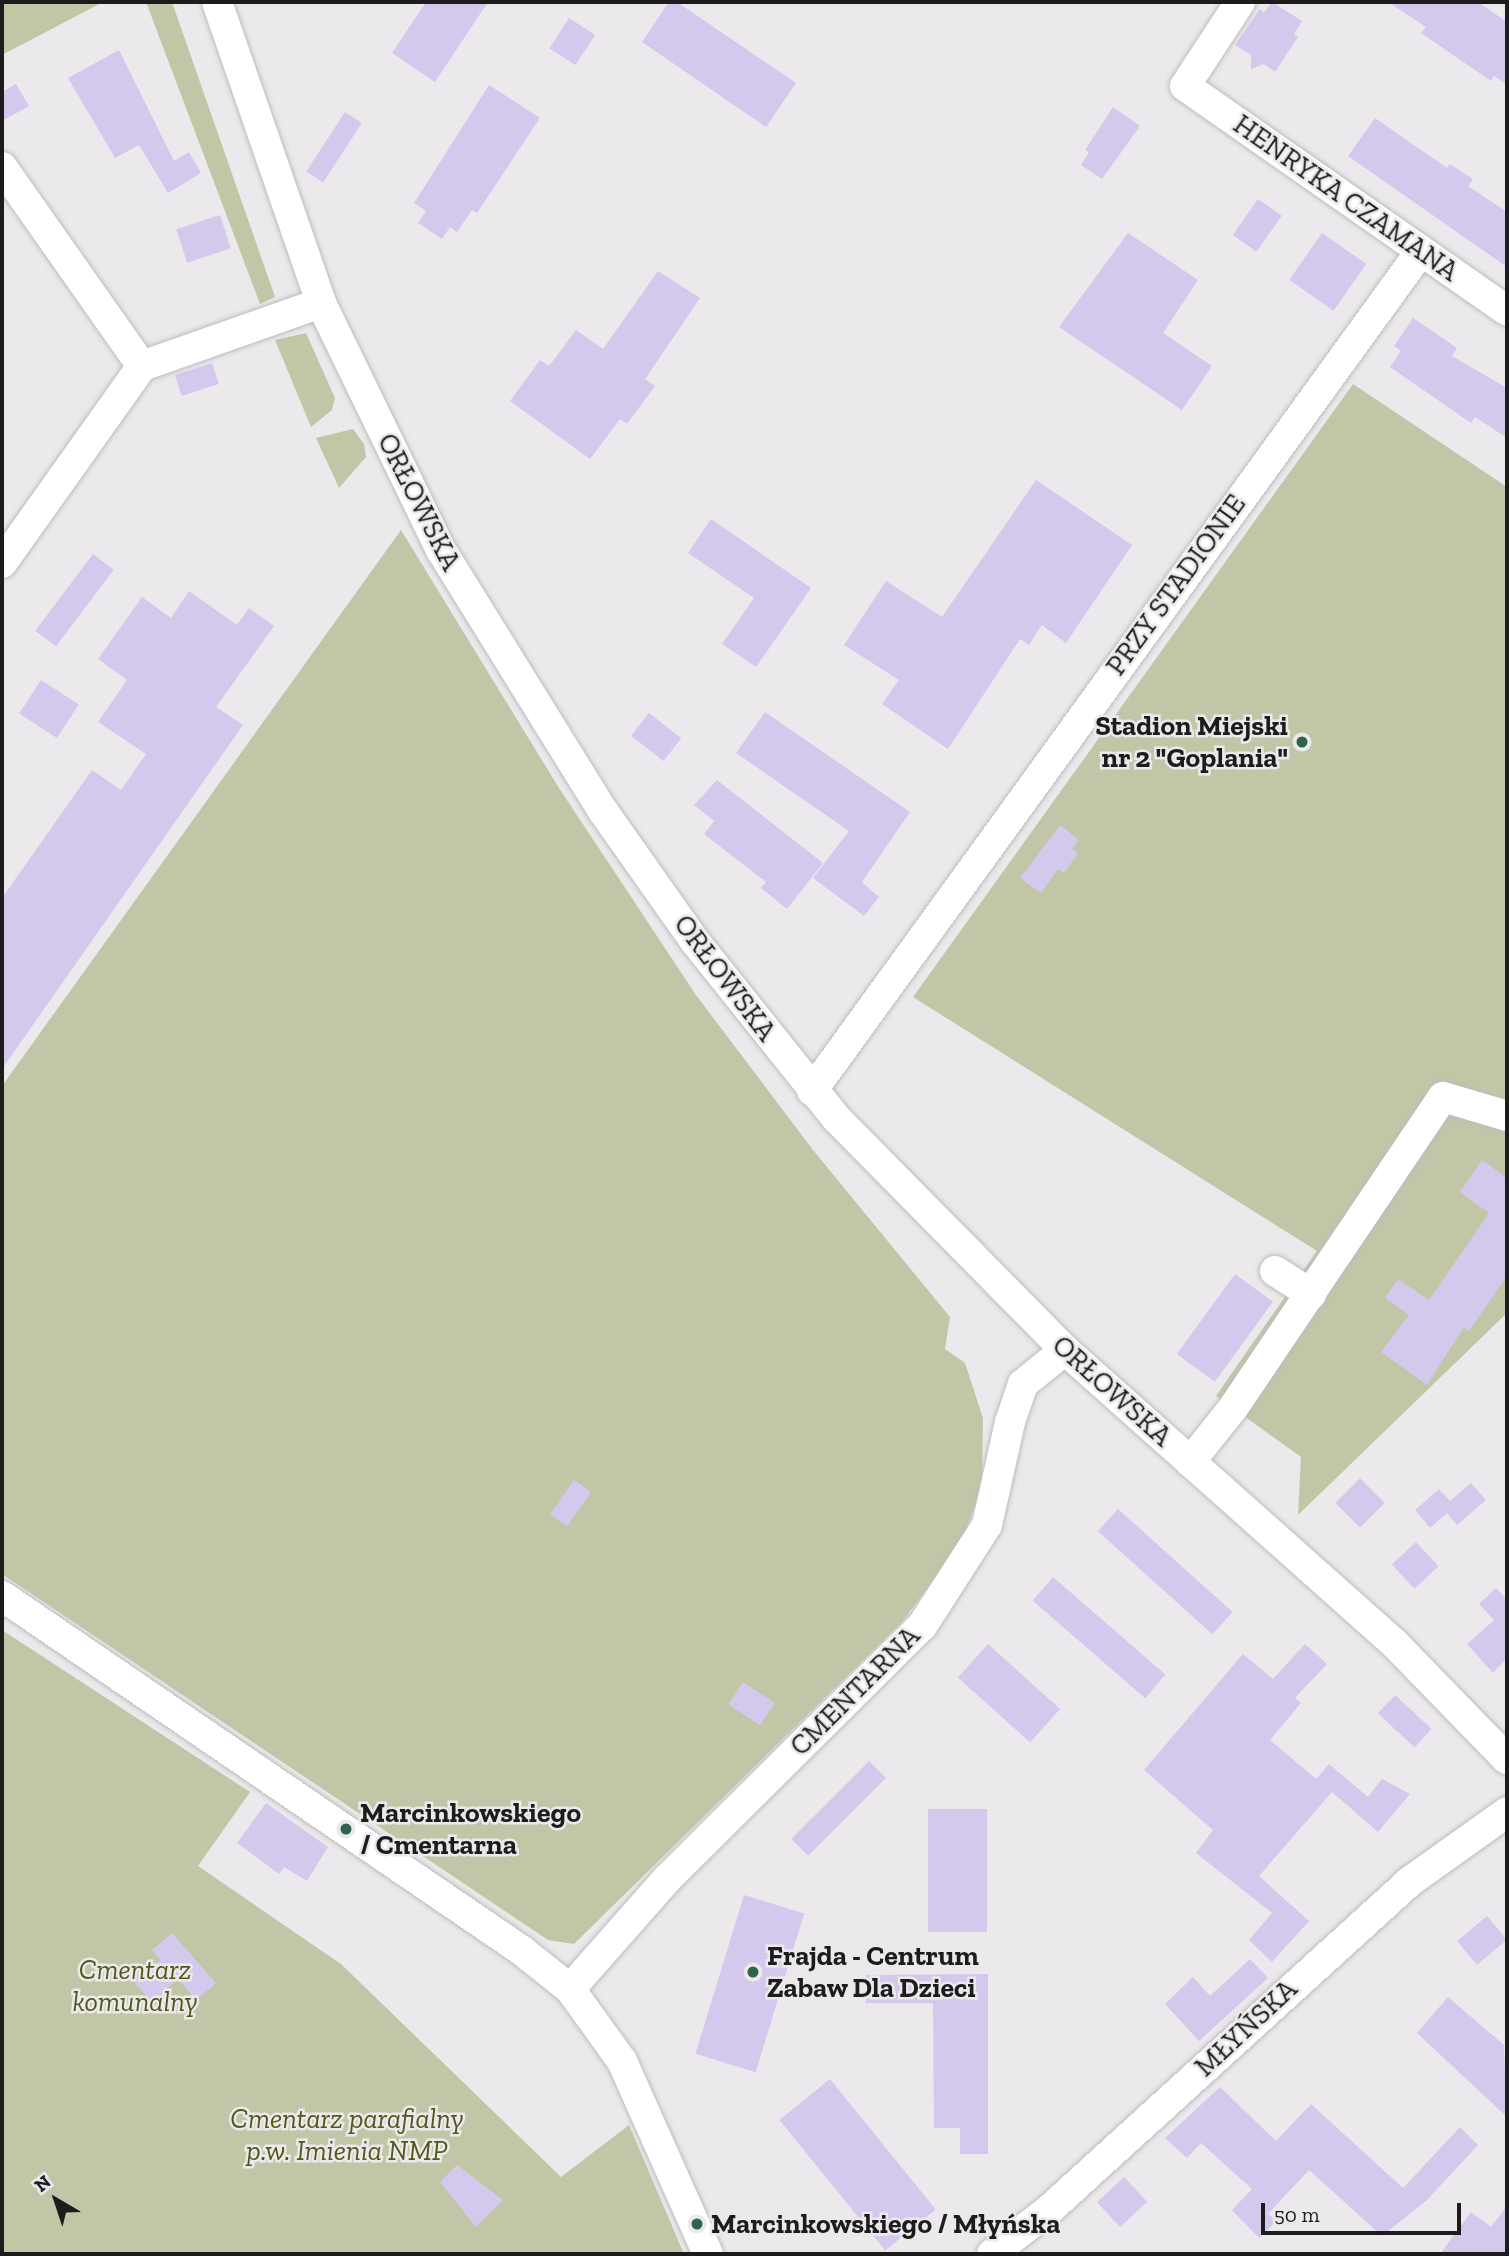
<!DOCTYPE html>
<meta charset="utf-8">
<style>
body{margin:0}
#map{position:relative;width:1509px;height:2256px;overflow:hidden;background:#ece9ec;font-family:"Zilla Slab",serif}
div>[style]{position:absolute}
.green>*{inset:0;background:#c1c7a6}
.building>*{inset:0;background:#d4c8ed;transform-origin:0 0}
.roads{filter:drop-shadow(0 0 2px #bebbbe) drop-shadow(0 0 2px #bebbbe)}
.minor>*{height:30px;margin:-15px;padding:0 15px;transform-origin:15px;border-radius:15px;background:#fff}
.dots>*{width:19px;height:19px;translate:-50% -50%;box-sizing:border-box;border:4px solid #ece9ec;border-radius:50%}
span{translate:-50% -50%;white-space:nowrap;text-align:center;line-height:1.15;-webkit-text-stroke:5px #ece9ec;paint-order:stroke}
.street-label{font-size:28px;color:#1d1c1d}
.poi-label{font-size:28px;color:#1d1c1d;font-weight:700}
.right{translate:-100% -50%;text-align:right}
.left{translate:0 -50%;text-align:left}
.park-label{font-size:28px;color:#52581b;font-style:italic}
.frame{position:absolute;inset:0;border:4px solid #1d1c1d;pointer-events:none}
.north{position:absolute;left:21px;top:2165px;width:70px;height:70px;-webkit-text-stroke:5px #ece9ec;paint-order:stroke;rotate:321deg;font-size:19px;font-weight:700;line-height:28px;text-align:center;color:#1d1c1d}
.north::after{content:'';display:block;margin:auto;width:24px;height:32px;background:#1d1c1d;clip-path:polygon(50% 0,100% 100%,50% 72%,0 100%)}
.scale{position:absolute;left:1261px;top:2203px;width:200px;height:32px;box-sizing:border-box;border:4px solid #1d1c1d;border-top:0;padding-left:9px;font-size:21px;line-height:24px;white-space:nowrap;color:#1d1c1d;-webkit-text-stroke:5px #ece9ec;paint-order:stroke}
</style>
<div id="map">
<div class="green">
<i style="clip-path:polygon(2px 2px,103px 2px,2px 55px)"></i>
<i style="clip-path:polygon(146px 2px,172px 2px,275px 297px,260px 304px)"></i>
<i style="clip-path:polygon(306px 333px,335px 398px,332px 410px,311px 427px,275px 340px)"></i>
<i style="clip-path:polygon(1353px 384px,1507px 487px,1507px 1313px,1298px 1515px,1301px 1457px,1216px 1396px,1317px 1251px,913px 997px)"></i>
<i style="clip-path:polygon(353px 429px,364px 444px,366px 457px,339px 488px,316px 438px)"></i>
<i style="clip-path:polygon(401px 530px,559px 788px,696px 995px,813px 1150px,950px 1317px,945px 1349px,965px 1363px,983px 1418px,982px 1483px,972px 1514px,960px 1544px,902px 1622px,574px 1944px,548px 1940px,2px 1574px,2px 1086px)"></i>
<i style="clip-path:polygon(2px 1630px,250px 1792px,198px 1866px,341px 1964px,561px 2177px,629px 2125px,684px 2254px,2px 2254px)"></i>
</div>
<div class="building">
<i style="clip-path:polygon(426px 2px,488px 2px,435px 82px,392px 53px)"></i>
<i style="clip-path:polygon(669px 2px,677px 2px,796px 83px,766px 127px,642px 42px)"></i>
<i style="clip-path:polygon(1272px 2px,1302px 21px,1294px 34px,1298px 37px,1275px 72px,1264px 64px,1251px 69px,1251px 55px,1235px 45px,1260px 9px,1264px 13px)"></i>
<i style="clip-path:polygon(1388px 2px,1478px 2px,1507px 22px,1507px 85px,1494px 76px,1491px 81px,1421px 33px,1426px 27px)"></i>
<i style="left:569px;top:18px;width:31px;height:36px;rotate:33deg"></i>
<i style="clip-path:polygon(119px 50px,174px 161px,189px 152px,201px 173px,168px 193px,139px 145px,115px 158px,68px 78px)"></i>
<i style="clip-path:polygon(16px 84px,29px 106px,2px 121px,2px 92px)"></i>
<i style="clip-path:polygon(489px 85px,540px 118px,477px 213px,472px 210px,457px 232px,450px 227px,442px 239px,418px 223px,426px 211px,414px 203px)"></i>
<i style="clip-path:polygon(1113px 107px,1140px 126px,1102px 179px,1081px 165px,1089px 152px,1085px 150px)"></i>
<i style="left:345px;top:112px;width:20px;height:71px;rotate:33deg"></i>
<i style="clip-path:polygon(1375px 118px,1447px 168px,1450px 164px,1473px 179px,1468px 186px,1507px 212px,1507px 267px,1348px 156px)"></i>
<i style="left:1258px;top:199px;width:29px;height:44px;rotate:35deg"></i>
<i style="left:220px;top:215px;width:35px;height:46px;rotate:72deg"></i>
<i style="clip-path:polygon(1128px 233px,1198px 280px,1163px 333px,1212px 366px,1182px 410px,1059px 327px)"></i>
<i style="left:1322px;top:233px;width:54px;height:57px;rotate:35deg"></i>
<i style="clip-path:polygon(658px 271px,700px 298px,645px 379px,655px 386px,627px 424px,620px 419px,590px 459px,510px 401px,540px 360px,549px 366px,576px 330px,603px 349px)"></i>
<i style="clip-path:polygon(1413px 318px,1457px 348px,1452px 356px,1507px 388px,1507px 438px,1475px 417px,1471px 423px,1390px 367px,1401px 351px,1394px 346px)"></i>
<i style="left:212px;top:363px;width:22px;height:39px;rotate:72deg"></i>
<i style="clip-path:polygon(1036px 480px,1132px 545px,1066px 643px,1042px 625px,1029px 645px,1020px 639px,948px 749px,882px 704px,899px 680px,844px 645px,886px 581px,942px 617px)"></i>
<i style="clip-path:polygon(711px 519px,811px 588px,756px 667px,722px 644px,754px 598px,688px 553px)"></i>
<i style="left:93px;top:554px;width:26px;height:96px;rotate:37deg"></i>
<i style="clip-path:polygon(189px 591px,237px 625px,249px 608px,274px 626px,216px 707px,243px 725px,2px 1069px,2px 898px,92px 770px,121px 790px,146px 754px,98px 722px,127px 680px,98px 659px,142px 597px,171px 618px)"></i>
<i style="left:41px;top:680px;width:45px;height:40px;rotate:33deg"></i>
<i style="clip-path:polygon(765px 712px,910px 812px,862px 882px,879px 897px,864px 916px,813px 878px,849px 831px,736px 753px)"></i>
<i style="left:649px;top:713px;width:41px;height:29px;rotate:38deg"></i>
<i style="clip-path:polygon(717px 780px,823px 863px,787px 909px,761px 888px,766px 882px,704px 834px,714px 821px,694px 805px)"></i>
<i style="clip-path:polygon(1060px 825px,1079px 840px,1072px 849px,1078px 853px,1064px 873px,1058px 869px,1041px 893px,1020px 878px)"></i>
<i style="clip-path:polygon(1482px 1160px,1507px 1178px,1507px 1276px,1469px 1331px,1464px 1327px,1427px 1385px,1381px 1352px,1409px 1315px,1385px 1298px,1398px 1279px,1429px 1300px,1489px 1213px,1460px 1192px)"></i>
<i style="left:1235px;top:1274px;width:47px;height:99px;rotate:36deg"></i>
<i style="left:1360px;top:1478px;width:35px;height:35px;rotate:45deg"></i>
<i style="left:574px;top:1480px;width:21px;height:42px;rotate:35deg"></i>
<i style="clip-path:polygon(1471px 1483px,1486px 1500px,1457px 1525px,1447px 1513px,1430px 1528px,1415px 1510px,1439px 1489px,1450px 1501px)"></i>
<i style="left:1118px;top:1509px;width:154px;height:30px;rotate:42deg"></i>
<i style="left:1416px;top:1542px;width:33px;height:33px;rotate:47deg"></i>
<i style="left:1053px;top:1577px;width:149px;height:31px;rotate:41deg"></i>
<i style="clip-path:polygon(1496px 1588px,1507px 1600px,1507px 1658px,1493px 1673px,1467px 1644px,1494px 1620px,1479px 1604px)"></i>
<i style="left:988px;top:1644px;width:97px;height:45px;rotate:42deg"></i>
<i style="clip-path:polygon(1305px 1644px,1327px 1664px,1295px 1698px,1301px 1703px,1270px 1740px,1316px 1779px,1329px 1764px,1368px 1797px,1382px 1779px,1410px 1794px,1378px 1832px,1332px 1792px,1259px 1876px,1309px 1921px,1272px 1962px,1249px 1940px,1272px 1913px,1196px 1853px,1213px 1830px,1144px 1770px,1243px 1654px,1273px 1679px)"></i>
<i style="left:743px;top:1682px;width:38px;height:27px;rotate:33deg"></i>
<i style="left:1395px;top:1695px;width:50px;height:25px;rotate:43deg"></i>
<i style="left:869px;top:1761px;width:24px;height:110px;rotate:45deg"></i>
<i style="clip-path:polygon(266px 1803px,328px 1847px,307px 1881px,284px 1867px,279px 1874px,237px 1843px)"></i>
<i style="left:987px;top:1809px;width:123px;height:59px;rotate:90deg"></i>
<i style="left:744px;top:1895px;width:63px;height:166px;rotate:17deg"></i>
<i style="left:1487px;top:1916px;width:31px;height:39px;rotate:50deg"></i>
<i style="clip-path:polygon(172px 1933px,216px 1983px,196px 2000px,178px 1979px,152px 2002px,135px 1983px,160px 1960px,152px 1950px)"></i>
<i style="clip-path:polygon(1250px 1959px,1268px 1978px,1199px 2041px,1165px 2004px,1193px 1977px,1210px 1996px)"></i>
<i style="clip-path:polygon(988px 1974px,988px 2154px,960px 2154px,960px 2128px,934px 2128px,933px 2003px,866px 2003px,866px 1975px)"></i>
<i style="clip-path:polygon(1448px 1997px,1504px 2045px,1507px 2117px,1417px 2033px)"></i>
<i style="left:830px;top:2079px;width:168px;height:65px;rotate:51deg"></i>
<i style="clip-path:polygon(1220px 2087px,1276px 2141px,1311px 2104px,1403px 2188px,1460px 2127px,1478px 2145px,1427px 2200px,1382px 2236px,1309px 2170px,1268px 2214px,1276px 2221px,1259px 2238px,1232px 2210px,1252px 2189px,1201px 2143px,1187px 2158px,1165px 2138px)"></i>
<i style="clip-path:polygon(457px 2165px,503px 2200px,476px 2227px,440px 2182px)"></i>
<i style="left:1124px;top:2177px;width:34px;height:37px;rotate:47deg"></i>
<i style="clip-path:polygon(1507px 2206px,1507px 2254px,1440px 2254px,1471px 2212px,1491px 2227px)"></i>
</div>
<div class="roads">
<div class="minor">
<i style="left:217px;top:2px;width:318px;rotate:70.9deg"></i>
<i style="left:321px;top:303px;width:275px;rotate:64.1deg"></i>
<i style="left:441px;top:550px;width:307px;rotate:58.2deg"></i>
<i style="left:603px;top:811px;width:158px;rotate:54.8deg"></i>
<i style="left:694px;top:940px;width:229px;rotate:51.4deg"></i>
<i style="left:837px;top:1119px;width:325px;rotate:45.4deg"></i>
<i style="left:1065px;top:1350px;width:442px;rotate:41.7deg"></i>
<i style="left:1395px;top:1644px;width:161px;rotate:45.8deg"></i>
<i style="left:1240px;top:2px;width:100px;rotate:123.2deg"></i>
<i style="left:1185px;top:86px;width:393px;rotate:34.9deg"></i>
<i style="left:2px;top:167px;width:243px;rotate:54.9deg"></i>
<i style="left:2px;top:563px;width:242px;rotate:-54.6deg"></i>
<i style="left:142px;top:366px;width:190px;rotate:-19.4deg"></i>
<i style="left:812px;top:1091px;width:1038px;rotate:-54.06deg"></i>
<i style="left:1275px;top:1271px;width:43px;rotate:32.6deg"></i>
<i style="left:1190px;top:1462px;width:69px;rotate:-51.5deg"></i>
<i style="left:1233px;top:1408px;width:375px;rotate:-56deg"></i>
<i style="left:1443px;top:1097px;width:67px;rotate:16.5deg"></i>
<i style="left:2px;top:1596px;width:628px;rotate:34.3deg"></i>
<i style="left:521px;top:1950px;width:63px;rotate:38.5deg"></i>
<i style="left:570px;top:1989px;width:89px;rotate:54.2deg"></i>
<i style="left:622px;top:2061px;width:211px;rotate:66deg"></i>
<i style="left:570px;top:1989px;width:147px;rotate:-48.6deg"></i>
<i style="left:667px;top:1879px;width:359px;rotate:-44.8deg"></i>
<i style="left:922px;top:1626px;width:120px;rotate:-57.2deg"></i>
<i style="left:987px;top:1525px;width:106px;rotate:-77.4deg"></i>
<i style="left:1010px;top:1422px;width:40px;rotate:-71.1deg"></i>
<i style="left:1023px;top:1384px;width:54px;rotate:-39deg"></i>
<i style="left:992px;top:2254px;width:75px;rotate:-37.9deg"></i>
<i style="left:1051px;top:2208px;width:484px;rotate:-42.3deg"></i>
<i style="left:1409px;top:1882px;width:120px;rotate:-35.5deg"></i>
</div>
</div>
<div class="dots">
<i style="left:1302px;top:742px;background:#2f644a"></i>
<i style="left:346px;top:1829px;background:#2f644a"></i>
<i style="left:753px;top:1972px;background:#2f644a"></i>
<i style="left:697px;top:2224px;background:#2f644a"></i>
</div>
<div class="street-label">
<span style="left:1346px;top:198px;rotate:35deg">HENRYKA CZAMANA</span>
<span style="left:419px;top:502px;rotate:63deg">ORŁOWSKA</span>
<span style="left:1176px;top:585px;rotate:-54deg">PRZY STADIONIE</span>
<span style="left:725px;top:978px;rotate:53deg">ORŁOWSKA</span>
<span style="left:1112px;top:1391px;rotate:42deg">ORŁOWSKA</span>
<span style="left:855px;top:1691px;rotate:-45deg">CMENTARNA</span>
<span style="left:1246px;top:2028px;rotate:-43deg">MŁYŃSKA</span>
</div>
<div class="poi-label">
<span class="right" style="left:1288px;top:742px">Stadion Miejski<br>nr 2 "Goplania"</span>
<span class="left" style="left:360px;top:1829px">Marcinkowskiego<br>/ Cmentarna</span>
<span class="left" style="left:767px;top:1972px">Frajda - Centrum<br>Zabaw Dla Dzieci</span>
<span class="left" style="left:711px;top:2224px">Marcinkowskiego / Młyńska</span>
</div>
<div class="park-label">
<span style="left:135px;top:1986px">Cmentarz<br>komunalny</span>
<span style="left:347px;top:2135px">Cmentarz parafialny<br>p.w. Imienia NMP</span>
</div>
<div class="frame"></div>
<div class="north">N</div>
<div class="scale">50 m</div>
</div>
